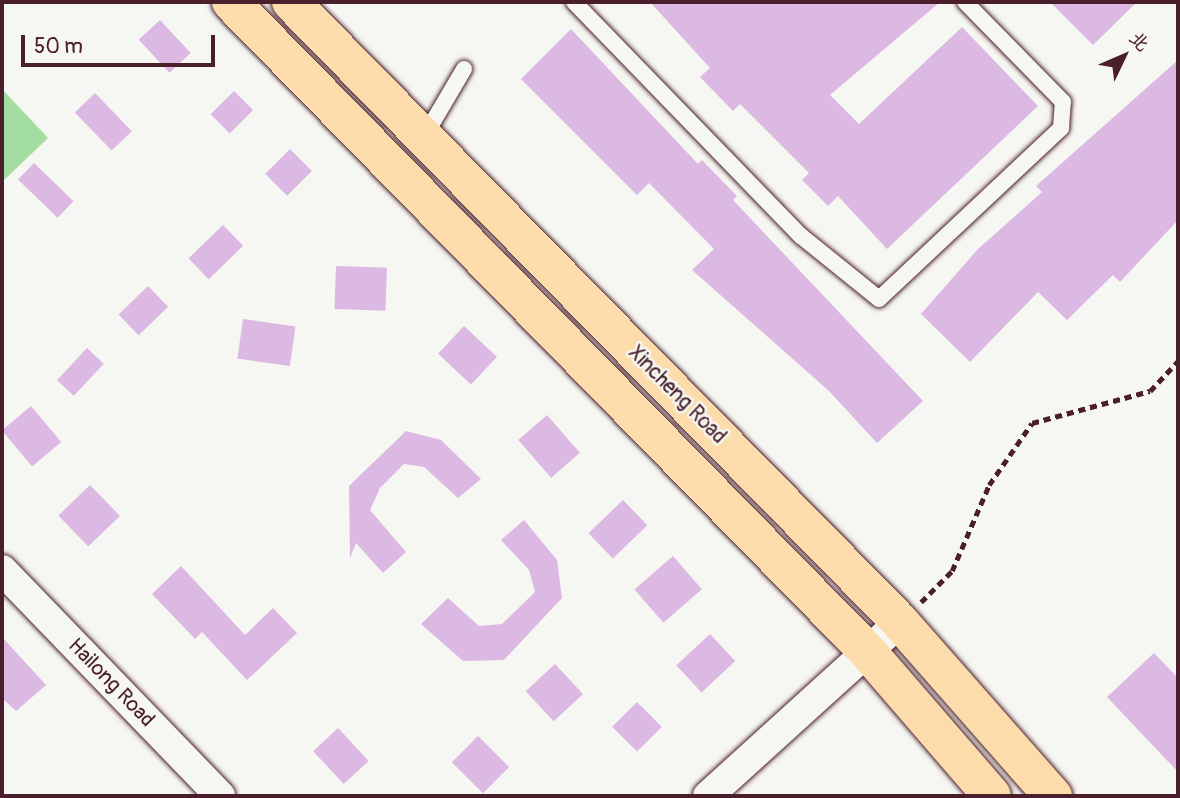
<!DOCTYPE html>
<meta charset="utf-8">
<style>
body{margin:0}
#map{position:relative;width:1180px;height:798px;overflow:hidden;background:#f6f6f2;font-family:Pangolin,"LXGW WenKai TC",sans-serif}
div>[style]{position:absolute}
.green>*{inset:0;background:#a4dda2}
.building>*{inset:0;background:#dcb9e3;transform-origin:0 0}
.path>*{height:4.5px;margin-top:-2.25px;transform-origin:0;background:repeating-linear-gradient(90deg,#4a1f2b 0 7px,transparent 0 12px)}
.roads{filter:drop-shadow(0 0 2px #4a1f2b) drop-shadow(0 0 2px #4a1f2b)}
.service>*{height:16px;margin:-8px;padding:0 8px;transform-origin:8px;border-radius:8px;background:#f6f6f2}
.minor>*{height:30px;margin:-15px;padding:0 15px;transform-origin:15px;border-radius:15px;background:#f6f6f2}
.primary>*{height:38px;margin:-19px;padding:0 19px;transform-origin:19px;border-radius:19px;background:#fddcac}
span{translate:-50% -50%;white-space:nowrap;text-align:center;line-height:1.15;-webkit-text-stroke:5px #f6f6f2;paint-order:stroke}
.street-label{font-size:21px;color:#4a1f2b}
.frame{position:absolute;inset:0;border:4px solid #4a1f2b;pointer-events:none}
.north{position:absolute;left:1089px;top:21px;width:70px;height:70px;-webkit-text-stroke:5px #f6f6f2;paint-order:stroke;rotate:46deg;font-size:19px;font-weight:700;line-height:28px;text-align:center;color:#4a1f2b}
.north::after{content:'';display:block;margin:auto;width:24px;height:32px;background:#4a1f2b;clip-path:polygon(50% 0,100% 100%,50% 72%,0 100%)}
.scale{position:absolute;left:21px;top:35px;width:194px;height:32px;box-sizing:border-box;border:4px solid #4a1f2b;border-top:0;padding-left:9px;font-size:21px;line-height:24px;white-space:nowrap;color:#4a1f2b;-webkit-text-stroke:5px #f6f6f2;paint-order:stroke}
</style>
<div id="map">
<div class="green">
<i style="clip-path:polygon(2px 89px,48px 138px,2px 182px)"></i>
</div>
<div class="building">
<i style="clip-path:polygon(650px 2px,940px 2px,830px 95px,859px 124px,962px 27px,1038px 106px,887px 249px,838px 196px,828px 206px,802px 180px,809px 173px,740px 104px,733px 111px,700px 77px,710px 68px)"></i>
<i style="clip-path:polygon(1050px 2px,1137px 2px,1093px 45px)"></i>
<i style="left:160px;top:20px;width:45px;height:29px;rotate:47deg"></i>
<i style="clip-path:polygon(571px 29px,698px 164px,702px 160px,737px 196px,733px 200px,923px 401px,877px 443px,829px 391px,692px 270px,714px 249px,649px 183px,637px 195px,521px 79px)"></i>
<i style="clip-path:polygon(1178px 60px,1178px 220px,1120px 282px,1113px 275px,1067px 320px,1038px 292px,970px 362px,921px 314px,978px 249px,1042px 192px,1036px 186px)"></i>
<i style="left:234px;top:91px;width:27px;height:33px;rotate:45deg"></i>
<i style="left:95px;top:93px;width:53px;height:28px;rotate:46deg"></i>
<i style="left:290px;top:149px;width:31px;height:35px;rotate:45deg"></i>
<i style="left:34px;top:163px;width:55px;height:23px;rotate:44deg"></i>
<i style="left:223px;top:225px;width:29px;height:48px;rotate:46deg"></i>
<i style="left:336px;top:266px;width:51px;height:43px;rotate:2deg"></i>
<i style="left:148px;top:286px;width:29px;height:41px;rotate:46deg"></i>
<i style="left:243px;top:319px;width:53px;height:40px;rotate:8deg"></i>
<i style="left:464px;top:326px;width:45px;height:38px;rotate:43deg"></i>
<i style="left:87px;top:348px;width:23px;height:44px;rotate:43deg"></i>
<i style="left:31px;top:406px;width:47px;height:38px;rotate:50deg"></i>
<i style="left:547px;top:415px;width:50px;height:38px;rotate:49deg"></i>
<i style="clip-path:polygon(406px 431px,441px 440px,481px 479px,458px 498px,424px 467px,404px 464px,380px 488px,370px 510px,406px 552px,383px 573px,356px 543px,350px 558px,349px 486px)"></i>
<i style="left:90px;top:485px;width:43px;height:44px;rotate:46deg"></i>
<i style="left:623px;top:500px;width:35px;height:48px;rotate:46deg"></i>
<i style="clip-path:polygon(524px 520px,557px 560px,562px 598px,504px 660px,463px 661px,421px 624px,448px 598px,479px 626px,502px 624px,535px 592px,529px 570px,501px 540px)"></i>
<i style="left:673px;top:556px;width:44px;height:51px;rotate:49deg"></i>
<i style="clip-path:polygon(181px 566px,245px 635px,273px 608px,297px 633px,247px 680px,202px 632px,195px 639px,152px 594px)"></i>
<i style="left:710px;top:634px;width:37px;height:46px;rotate:47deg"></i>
<i style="clip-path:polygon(2px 637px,46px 685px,16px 711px,2px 698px)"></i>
<i style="clip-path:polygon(1154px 653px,1178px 678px,1178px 772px,1107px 697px)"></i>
<i style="left:555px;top:664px;width:41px;height:40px;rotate:47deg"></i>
<i style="left:637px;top:702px;width:35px;height:35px;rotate:45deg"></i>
<i style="left:338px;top:728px;width:45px;height:34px;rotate:47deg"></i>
<i style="left:478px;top:736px;width:44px;height:37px;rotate:45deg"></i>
</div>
<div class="path">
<i style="left:921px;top:602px;width:44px;rotate:-45deg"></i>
<i style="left:952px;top:571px;width:94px;rotate:-66.7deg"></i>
<i style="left:989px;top:485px;width:75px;rotate:-55.3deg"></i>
<i style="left:1032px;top:423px;width:122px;rotate:-15.2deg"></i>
<i style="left:1150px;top:391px;width:41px;rotate:-47deg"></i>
</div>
<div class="roads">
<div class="service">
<i style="left:574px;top:2px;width:326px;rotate:45.9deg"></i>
<i style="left:801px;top:236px;width:100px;rotate:38.9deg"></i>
<i style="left:879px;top:299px;width:250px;rotate:-43.2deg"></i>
<i style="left:1061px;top:128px;width:26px;rotate:-86deg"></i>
<i style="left:1063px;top:102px;width:140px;rotate:-134.4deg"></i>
<i style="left:424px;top:137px;width:79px;rotate:-59.5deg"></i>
</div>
<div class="minor">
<i style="left:2px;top:570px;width:314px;rotate:46deg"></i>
<i style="left:708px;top:796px;width:259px;rotate:-42.2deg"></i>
</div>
<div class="primary">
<i style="left:231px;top:2px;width:909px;rotate:45.58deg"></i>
<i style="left:867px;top:651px;width:191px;rotate:49.2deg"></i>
<i style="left:291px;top:2px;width:869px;rotate:45.51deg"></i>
<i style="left:900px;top:622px;width:232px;rotate:48.7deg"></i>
</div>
</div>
<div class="street-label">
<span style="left:677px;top:395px;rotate:45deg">Xincheng Road</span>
<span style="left:111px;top:683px;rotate:46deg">Hailong Road</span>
</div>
<div class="frame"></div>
<div class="north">北</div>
<div class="scale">50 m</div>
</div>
